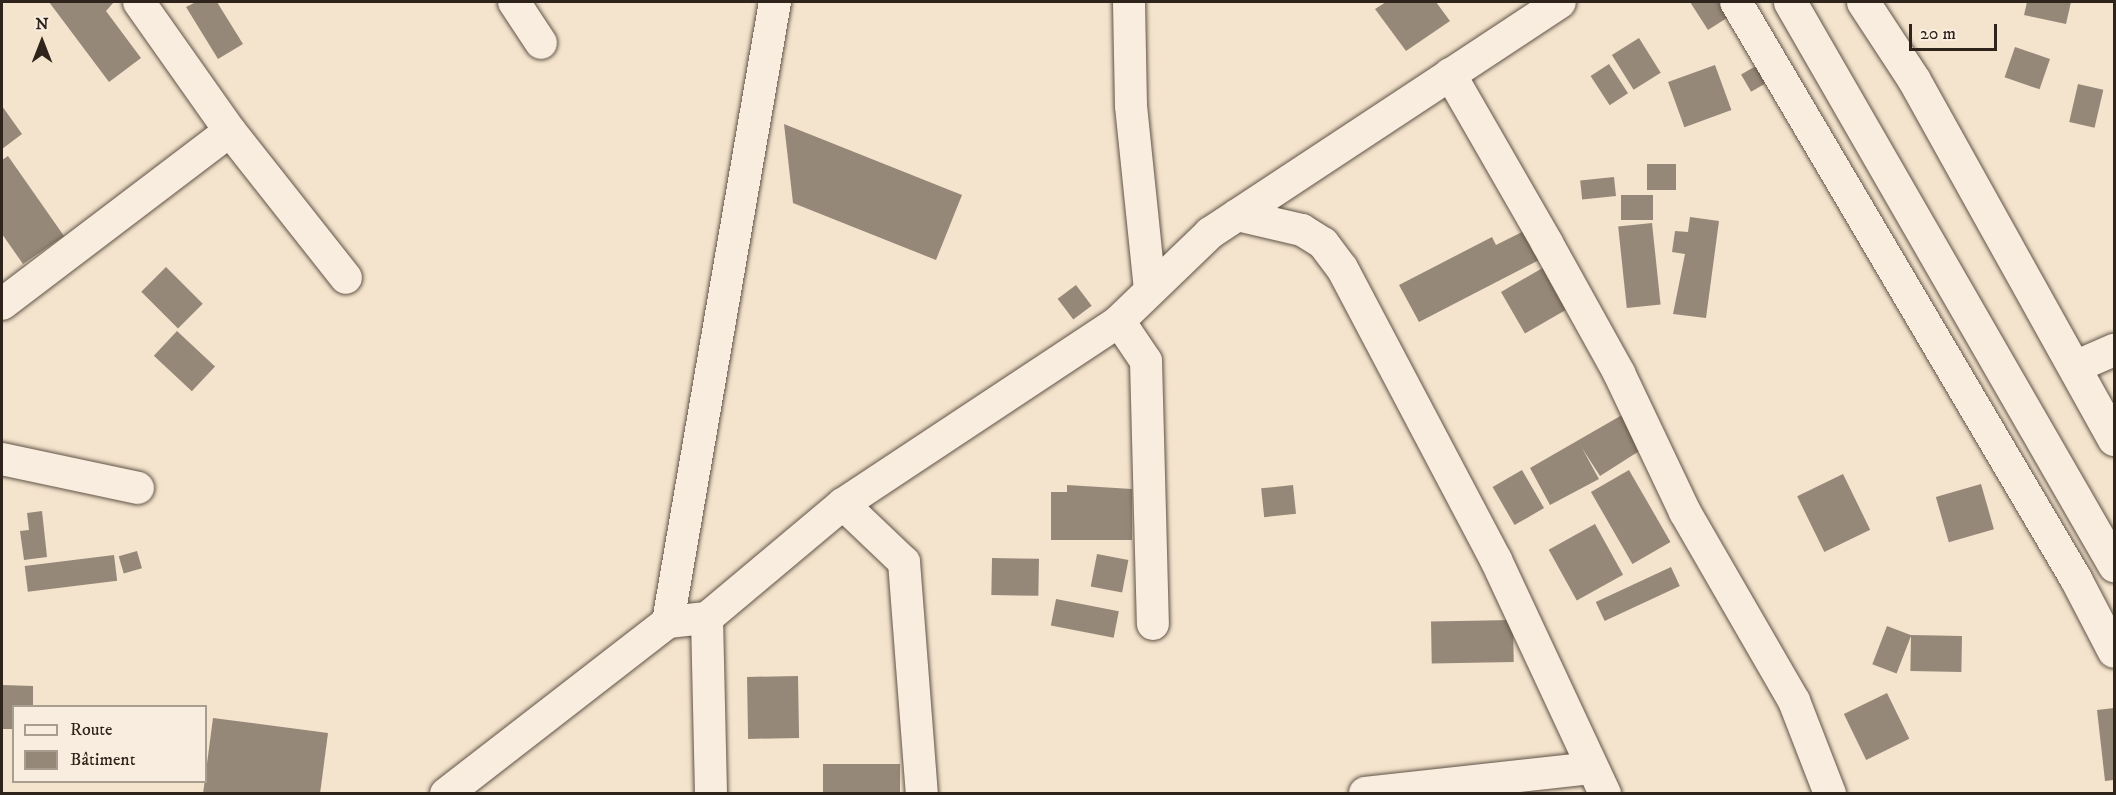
<!DOCTYPE html>
<meta charset="utf-8">
<style>
body{margin:0}
#map{position:relative;width:2116px;height:795px;overflow:hidden;background:#f5e4cd;font-family:"IM FELL DW Pica",serif}
div>[style]{position:absolute}
.building>*{inset:0;background:#968878;transform-origin:0 0}
.roads{filter:drop-shadow(0 0 2px #605448) drop-shadow(0 0 2px #605448)}
.street>*{height:32px;margin:-16px;padding:0 16px;transform-origin:16px;border-radius:16px;background:#f8edde}
.secondary>*{height:33px;margin:-16.5px;padding:0 16.5px;transform-origin:16.5px;border-radius:16.5px;background:#f8edde}
span{translate:-50% -50%;white-space:nowrap;text-align:center;line-height:1.15;-webkit-text-stroke:4.5px #f8edde;paint-order:stroke}
.frame{position:absolute;inset:0;border:3px solid #2f241b;pointer-events:none}
.legend{position:absolute;left:12px;top:705px;width:195px;height:78px;box-sizing:border-box;background:#f8edde;border:2px solid #a89d90;margin:0;padding:8px 10px;list-style:none;font-size:18px;color:#2f241b}
.legend li{display:flex;align-items:center;gap:12px;height:30px}
.legend b{width:30px;border:2px solid #a89d90}
.north{position:absolute;left:12px;top:12px;width:60px;height:60px;-webkit-text-stroke:4px #f8edde;paint-order:stroke;rotate:0deg;font-size:16px;font-weight:700;line-height:24px;text-align:center;color:#2f241b}
.north::after{content:'';display:block;margin:auto;width:21px;height:27px;background:#2f241b;clip-path:polygon(50% 0,100% 100%,50% 72%,0 100%)}
.scale{position:absolute;left:1909px;top:24px;width:88px;height:27px;box-sizing:border-box;border:3px solid #2f241b;border-top:0;padding-left:8px;font-size:18px;line-height:21px;white-space:nowrap;color:#2f241b;-webkit-text-stroke:4px #f8edde;paint-order:stroke}
</style>
<div id="map">
<div class="building">
<i style="clip-path:polygon(49px 2px,114px 2px,106px 11px,141px 58px,109px 82px)"></i>
<i style="clip-path:polygon(196px 2px,217px 2px,243px 44px,218px 59px,186px 7px)"></i>
<i style="clip-path:polygon(1386px 2px,1436px 2px,1450px 21px,1406px 51px,1375px 9px)"></i>
<i style="clip-path:polygon(1690px 2px,1721px 2px,1730px 16px,1708px 30px)"></i>
<i style="clip-path:polygon(2027px 2px,2071px 2px,2066px 24px,2024px 15px)"></i>
<i style="left:1639px;top:38px;width:41px;height:32px;rotate:58deg"></i>
<i style="left:2015px;top:47px;width:37px;height:32px;rotate:19deg"></i>
<i style="left:1761px;top:63px;width:20px;height:23px;rotate:60deg"></i>
<i style="left:1609px;top:64px;width:35px;height:22px;rotate:57deg"></i>
<i style="left:1715px;top:65px;width:48px;height:50px;rotate:70deg"></i>
<i style="left:2078px;top:84px;width:26px;height:39px;rotate:13deg"></i>
<i style="clip-path:polygon(2px 106px,22px 134px,2px 149px)"></i>
<i style="clip-path:polygon(784px 124px,962px 195px,936px 260px,793px 203px)"></i>
<i style="clip-path:polygon(8px 156px,64px 236px,23px 264px,2px 234px,2px 160px)"></i>
<i style="left:1676px;top:164px;width:26px;height:29px;rotate:90deg"></i>
<i style="left:1614px;top:177px;width:19px;height:34px;rotate:84deg"></i>
<i style="left:1621px;top:195px;width:32px;height:25px"></i>
<i style="clip-path:polygon(1690px 217px,1719px 221px,1706px 318px,1673px 314px,1685px 254px,1672px 252px,1675px 231px,1688px 232px)"></i>
<i style="left:1652px;top:223px;width:82px;height:34px;rotate:84deg"></i>
<i style="clip-path:polygon(1528px 229px,1543px 258px,1419px 322px,1399px 285px,1492px 237px,1496px 245px)"></i>
<i style="left:1546px;top:266px;width:48px;height:52px;rotate:60deg"></i>
<i style="left:166px;top:267px;width:52px;height:35px;rotate:45deg"></i>
<i style="left:1076px;top:285px;width:26px;height:23px;rotate:53deg"></i>
<i style="left:177px;top:331px;width:52px;height:34px;rotate:43deg"></i>
<i style="clip-path:polygon(1622px 415px,1644px 448px,1600px 476px,1582px 448px,1599px 479px,1550px 505px,1530px 468px)"></i>
<i style="left:1522px;top:470px;width:44px;height:34px;rotate:60deg"></i>
<i style="left:1629px;top:470px;width:83px;height:44px;rotate:60deg"></i>
<i style="left:1843px;top:474px;width:62px;height:51px;rotate:64deg"></i>
<i style="left:1981px;top:484px;width:47px;height:47px;rotate:74deg"></i>
<i style="clip-path:polygon(1067px 485px,1132px 489px,1132px 540px,1051px 540px,1051px 492px,1067px 492px)"></i>
<i style="left:1293px;top:485px;width:29px;height:32px;rotate:84deg"></i>
<i style="clip-path:polygon(42px 511px,47px 557px,24px 560px,20px 531px,29px 530px,27px 513px)"></i>
<i style="left:1595px;top:524px;width:58px;height:53px;rotate:61deg"></i>
<i style="left:137px;top:551px;width:18px;height:19px;rotate:74deg"></i>
<i style="left:1097px;top:554px;width:32px;height:33px;rotate:11deg"></i>
<i style="left:114px;top:555px;width:26px;height:90px;rotate:83deg"></i>
<i style="left:992px;top:558px;width:47px;height:37px;rotate:1deg"></i>
<i style="left:1671px;top:567px;width:21px;height:83px;rotate:65deg"></i>
<i style="left:1056px;top:599px;width:64px;height:27px;rotate:11deg"></i>
<i style="left:1513px;top:620px;width:42px;height:82px;rotate:89deg"></i>
<i style="left:1887px;top:626px;width:26px;height:41px;rotate:21deg"></i>
<i style="left:1911px;top:635px;width:51px;height:36px;rotate:1deg"></i>
<i style="left:798px;top:676px;width:62px;height:51px;rotate:89deg"></i>
<i style="clip-path:polygon(2px 685px,33px 686px,33px 706px,14px 706px,14px 729px,2px 729px)"></i>
<i style="left:1887px;top:693px;width:51px;height:48px;rotate:64deg"></i>
<i style="clip-path:polygon(2114px 708px,2114px 780px,2105px 781px,2097px 710px)"></i>
<i style="clip-path:polygon(213px 718px,328px 733px,320px 794px,203px 794px)"></i>
<i style="left:823px;top:764px;width:77px;height:30px"></i>
</div>
<div class="roads">
<div class="street">
<i style="left:139px;top:2px;width:158px;rotate:54.8deg"></i>
<i style="left:230px;top:131px;width:187px;rotate:51.7deg"></i>
<i style="left:514px;top:2px;width:49px;rotate:56.6deg"></i>
<i style="left:1129px;top:2px;width:104px;rotate:88.9deg"></i>
<i style="left:1131px;top:106px;width:184px;rotate:84.1deg"></i>
<i style="left:1736px;top:2px;width:670px;rotate:59.49deg"></i>
<i style="left:2076px;top:579px;width:82px;rotate:62.5deg"></i>
<i style="left:1450px;top:74px;width:195px;rotate:60.1deg"></i>
<i style="left:1547px;top:243px;width:149px;rotate:61deg"></i>
<i style="left:1619px;top:373px;width:154px;rotate:64.6deg"></i>
<i style="left:1685px;top:512px;width:218px;rotate:60deg"></i>
<i style="left:1794px;top:701px;width:100px;rotate:68.8deg"></i>
<i style="left:1237px;top:215px;width:67px;rotate:13deg"></i>
<i style="left:1302px;top:230px;width:25px;rotate:32deg"></i>
<i style="left:1323px;top:243px;width:31px;rotate:53deg"></i>
<i style="left:1342px;top:268px;width:330px;rotate:62.2deg"></i>
<i style="left:1496px;top:560px;width:258px;rotate:65deg"></i>
<i style="left:2px;top:304px;width:286px;rotate:-37.2deg"></i>
<i style="left:1119px;top:321px;width:48px;rotate:56deg"></i>
<i style="left:1146px;top:361px;width:263px;rotate:88.5deg"></i>
<i style="left:2075px;top:367px;width:43px;rotate:-23.6deg"></i>
<i style="left:2px;top:459px;width:139px;rotate:12deg"></i>
<i style="left:843px;top:504px;width:84px;rotate:43.6deg"></i>
<i style="left:904px;top:562px;width:233px;rotate:85.6deg"></i>
<i style="left:707px;top:618px;width:176px;rotate:88.7deg"></i>
<i style="left:668px;top:622px;width:629px;rotate:-80.21deg"></i>
<i style="left:1365px;top:793px;width:227px;rotate:-6.3deg"></i>
<i style="left:446px;top:794px;width:281px;rotate:-37.8deg"></i>
<i style="left:668px;top:622px;width:39px;rotate:-6deg"></i>
<i style="left:707px;top:618px;width:177px;rotate:-40deg"></i>
<i style="left:843px;top:504px;width:331px;rotate:-33.5deg"></i>
<i style="left:1119px;top:321px;width:127px;rotate:-44deg"></i>
<i style="left:1210px;top:233px;width:419px;rotate:-33.4deg"></i>
</div>
<div class="secondary">
<i style="left:1790px;top:2px;width:650px;rotate:60.08deg"></i>
<i style="left:1863px;top:2px;width:93px;rotate:56.8deg"></i>
<i style="left:1914px;top:80px;width:411px;rotate:60.9deg"></i>
</div>
</div>
<div class="frame"></div>
<ul class="legend">
<li><b style="height:8px;background:#f8edde"></b>Route</li>
<li><b style="height:16px;background:#968878"></b>Bâtiment</li>
</ul>
<div class="north">N</div>
<div class="scale">20 m</div>
</div>
